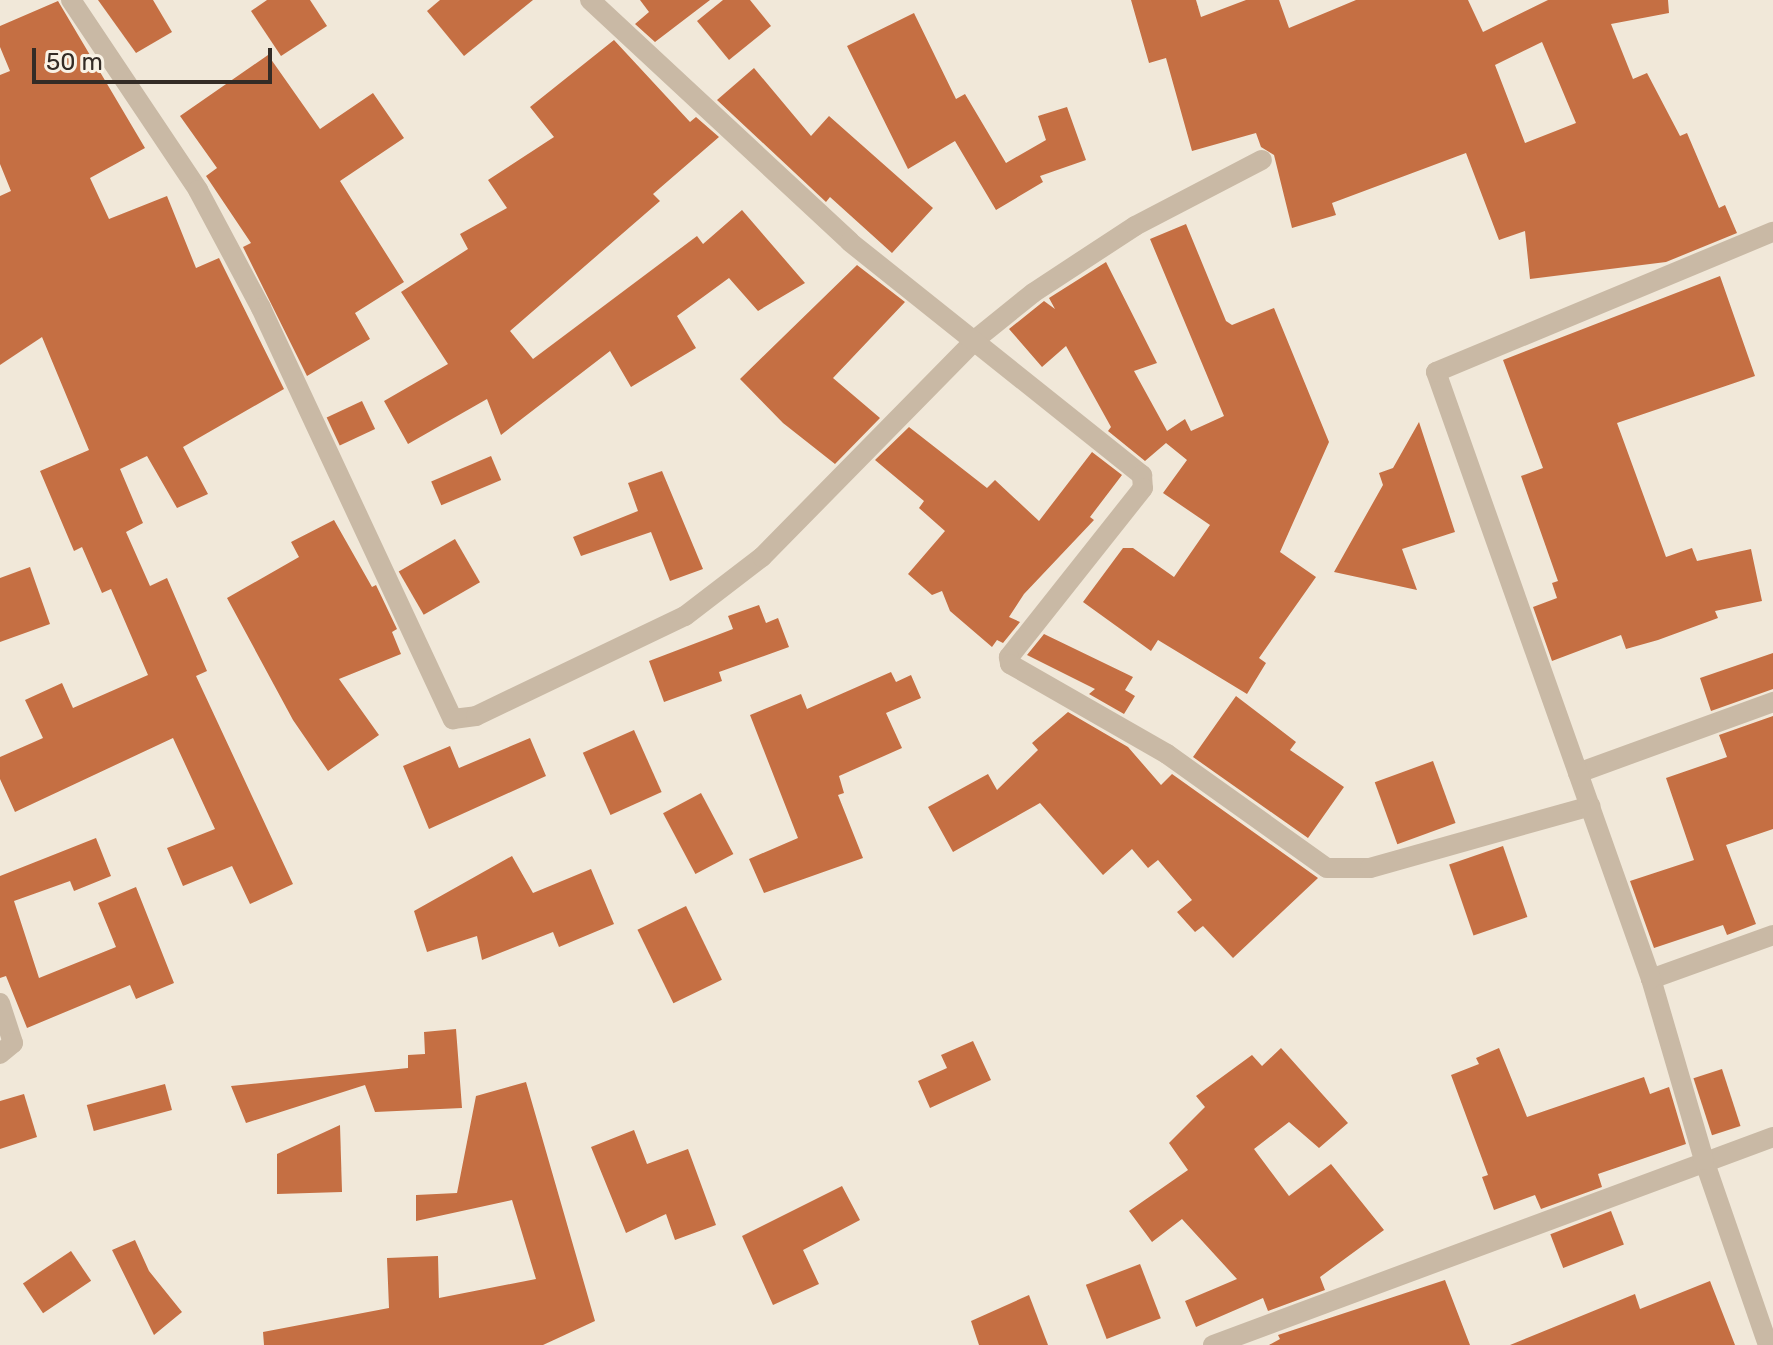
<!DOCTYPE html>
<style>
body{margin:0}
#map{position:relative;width:1773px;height:1345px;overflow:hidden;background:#f1e8d9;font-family:Rubik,sans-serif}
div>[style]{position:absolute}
.building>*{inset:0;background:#c56f43;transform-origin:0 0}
.minor>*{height:20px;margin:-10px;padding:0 10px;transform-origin:10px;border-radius:10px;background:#c9b9a5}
span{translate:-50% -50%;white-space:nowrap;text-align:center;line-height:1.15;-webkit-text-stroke:7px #f9f2e5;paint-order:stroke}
.scale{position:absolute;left:32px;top:48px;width:240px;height:36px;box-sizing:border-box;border:4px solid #342c26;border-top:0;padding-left:10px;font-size:24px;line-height:28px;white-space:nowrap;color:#342c26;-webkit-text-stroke:6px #f9f2e5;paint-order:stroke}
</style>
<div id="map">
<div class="building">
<i style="clip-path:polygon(98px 0,153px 0,172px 32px,136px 53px)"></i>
<i style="clip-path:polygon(267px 0,310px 0,327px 26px,281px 56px,251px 11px)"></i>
<i style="clip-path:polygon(440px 0,533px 0,464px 56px,427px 11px)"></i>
<i style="clip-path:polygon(640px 0,710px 0,655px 42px,635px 24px,649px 12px)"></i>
<i style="clip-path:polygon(723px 0,750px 0,771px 26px,729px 60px,697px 21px)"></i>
<i style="clip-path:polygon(evenodd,1131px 0,1196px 0,1201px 17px,1246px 0,1279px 0,1289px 28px,1356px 0,1468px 0,1483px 32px,1548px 0,1668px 0,1669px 13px,1611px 24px,1633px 79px,1647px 73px,1680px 136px,1687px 133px,1719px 208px,1725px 205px,1737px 233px,1666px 262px,1530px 279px,1525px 231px,1499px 240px,1466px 153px,1332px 203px,1336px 215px,1292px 228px,1274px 155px,1261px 147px,1256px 133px,1192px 151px,1166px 58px,1149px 63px,1131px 0,1542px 42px,1576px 123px,1525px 143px,1495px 65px,1542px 42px)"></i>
<i style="clip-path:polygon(58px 1px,145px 148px,90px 178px,109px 219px,167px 196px,196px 268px,219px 258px,284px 389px,183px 447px,208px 494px,177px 508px,147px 456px,120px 469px,143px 523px,126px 532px,150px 586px,167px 578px,207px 671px,196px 676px,293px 884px,250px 904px,232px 866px,183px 886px,167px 848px,215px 829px,173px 738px,15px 812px,0 779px,0 757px,43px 738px,25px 700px,62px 683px,73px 708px,148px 675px,111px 589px,102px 593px,82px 547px,74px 551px,40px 471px,89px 450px,42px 337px,0 365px,0 196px,11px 191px,0 164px,0 75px,10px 71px,0 47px,0 26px)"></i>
<i style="clip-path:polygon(914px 13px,956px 99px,965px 94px,1006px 163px,1046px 140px,1038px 116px,1067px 107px,1086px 160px,1040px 176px,1043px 182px,996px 210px,955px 141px,908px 169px,847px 46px)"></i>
<i style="clip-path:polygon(614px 40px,690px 122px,696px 117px,719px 137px,653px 194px,660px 201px,510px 331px,533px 359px,697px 236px,703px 244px,742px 210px,805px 283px,758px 311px,729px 278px,677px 316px,696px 348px,631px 387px,610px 351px,501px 435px,487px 399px,408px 444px,384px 401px,448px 364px,401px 292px,468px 249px,460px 234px,507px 208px,488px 180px,554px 137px,530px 107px)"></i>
<i style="clip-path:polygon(268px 55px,320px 129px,373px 93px,404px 138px,340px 181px,404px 282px,355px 313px,370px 339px,307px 376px,243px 247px,251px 243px,206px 176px,217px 168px,180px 116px)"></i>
<i style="clip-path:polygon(754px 68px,811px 136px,829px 116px,933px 208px,892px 253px,830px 197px,826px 202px,717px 100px)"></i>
<i style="clip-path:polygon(1186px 224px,1226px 321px,1232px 325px,1274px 308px,1329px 442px,1280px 552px,1316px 577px,1259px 658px,1266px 663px,1247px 694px,1158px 640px,1151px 651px,1083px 602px,1123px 548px,1133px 548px,1174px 577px,1210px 525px,1163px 493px,1187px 460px,1166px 443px,1145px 461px,1108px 431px,1111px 427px,1066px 346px,1042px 367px,1009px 329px,1044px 301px,1055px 309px,1049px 298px,1106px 262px,1157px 363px,1134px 371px,1167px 431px,1185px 419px,1191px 431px,1224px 416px,1150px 239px)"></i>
<i style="clip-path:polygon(857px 265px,905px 302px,833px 378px,880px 418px,835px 464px,783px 423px,740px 379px)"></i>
<i style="clip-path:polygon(1720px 276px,1755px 376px,1617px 423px,1666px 557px,1692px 548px,1697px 561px,1751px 549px,1762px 601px,1715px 611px,1718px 618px,1658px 640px,1626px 649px,1621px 635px,1552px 661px,1533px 607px,1557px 598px,1552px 583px,1558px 581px,1521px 476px,1543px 468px,1503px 360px)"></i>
<i style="left:362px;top:401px;width:31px;height:39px;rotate:65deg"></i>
<i style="clip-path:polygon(1419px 422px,1455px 532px,1402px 549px,1417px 590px,1334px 572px,1383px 485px,1379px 473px,1393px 468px)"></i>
<i style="clip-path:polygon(909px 427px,987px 488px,995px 480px,1039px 521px,1092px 452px,1122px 475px,1090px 517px,1094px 520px,1024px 594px,1009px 617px,1020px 622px,1003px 643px,997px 640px,992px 647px,950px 611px,942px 591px,932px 595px,908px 574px,945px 531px,919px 508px,924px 501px,875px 460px)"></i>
<i style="left:491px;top:456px;width:26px;height:65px;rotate:67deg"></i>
<i style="clip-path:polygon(662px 471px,703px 569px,670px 581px,651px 532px,581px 556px,573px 537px,638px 511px,628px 483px)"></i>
<i style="clip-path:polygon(334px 520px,372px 587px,376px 585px,397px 629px,392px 632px,401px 654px,339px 679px,379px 735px,328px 771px,293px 720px,227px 598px,299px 557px,291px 542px)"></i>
<i style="left:455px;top:539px;width:50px;height:65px;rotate:60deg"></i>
<i style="clip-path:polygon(30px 567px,50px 624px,0 642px,0 578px)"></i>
<i style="clip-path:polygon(759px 605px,766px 623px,778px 618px,789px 647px,719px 672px,722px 681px,664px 702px,649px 661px,733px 629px,728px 616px)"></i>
<i style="clip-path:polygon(1044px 634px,1133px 677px,1125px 690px,1135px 696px,1124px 714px,1089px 694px,1095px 689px,1027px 655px)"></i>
<i style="clip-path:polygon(1773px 653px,1773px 689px,1711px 711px,1700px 678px)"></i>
<i style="clip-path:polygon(891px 672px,896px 682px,911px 675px,921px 698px,886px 713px,902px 748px,839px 776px,844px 793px,838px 795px,863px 858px,764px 893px,749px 859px,798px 838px,750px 715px,801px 694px,807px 709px)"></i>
<i style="clip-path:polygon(1236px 696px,1296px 742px,1290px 750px,1344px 787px,1308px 838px,1193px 757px)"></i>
<i style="clip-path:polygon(1068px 712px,1128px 747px,1161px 785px,1172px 774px,1318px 878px,1233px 958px,1203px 926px,1195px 932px,1177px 912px,1192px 900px,1158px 860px,1148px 868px,1132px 849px,1103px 875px,1040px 803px,953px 852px,928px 807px,988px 774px,997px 790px,1038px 750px,1032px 743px)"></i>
<i style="clip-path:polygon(1773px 716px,1773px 829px,1726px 845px,1756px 924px,1727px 935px,1723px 925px,1654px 948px,1630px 881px,1694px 860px,1666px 778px,1727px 757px,1719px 735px)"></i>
<i style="left:634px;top:730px;width:68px;height:56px;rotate:66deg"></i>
<i style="clip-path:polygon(530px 738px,546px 776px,429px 829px,403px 766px,450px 746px,459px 768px)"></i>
<i style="left:1433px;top:761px;width:66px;height:62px;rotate:70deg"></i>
<i style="left:701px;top:793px;width:69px;height:43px;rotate:62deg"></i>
<i style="clip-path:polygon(96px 838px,111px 876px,74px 891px,70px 881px,14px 901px,39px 978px,116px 947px,98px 903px,136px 887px,174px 983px,136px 999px,130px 985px,27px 1028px,6px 976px,0 978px,0 876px)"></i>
<i style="left:1503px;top:846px;width:75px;height:57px;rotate:71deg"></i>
<i style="clip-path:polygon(512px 856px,533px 893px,591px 869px,614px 924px,559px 947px,553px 932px,482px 960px,477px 936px,427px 952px,414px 911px)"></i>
<i style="left:686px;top:906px;width:82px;height:54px;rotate:64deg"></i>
<i style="clip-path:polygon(456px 1029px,462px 1108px,375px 1112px,365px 1085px,246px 1123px,231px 1086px,408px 1068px,408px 1055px,425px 1054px,424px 1032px)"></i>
<i style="clip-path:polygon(973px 1041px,991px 1080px,930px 1108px,918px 1081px,947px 1068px,941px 1055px)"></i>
<i style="clip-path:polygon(1281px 1048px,1348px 1123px,1319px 1148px,1289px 1122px,1254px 1149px,1289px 1196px,1331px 1164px,1384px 1230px,1320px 1277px,1325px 1290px,1268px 1311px,1263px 1298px,1196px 1327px,1185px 1301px,1237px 1279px,1182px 1219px,1152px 1242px,1129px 1211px,1188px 1170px,1169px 1143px,1205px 1107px,1196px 1096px,1252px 1055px,1262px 1066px)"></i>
<i style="clip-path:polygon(1499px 1048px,1527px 1117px,1644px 1077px,1650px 1094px,1669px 1087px,1686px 1144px,1598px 1174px,1602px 1187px,1541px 1209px,1535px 1195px,1494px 1210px,1482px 1177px,1488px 1175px,1451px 1075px,1479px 1064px,1476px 1058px)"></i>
<i style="left:1722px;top:1069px;width:60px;height:30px;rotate:72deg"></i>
<i style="clip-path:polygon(526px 1082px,595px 1321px,543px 1345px,264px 1345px,263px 1332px,389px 1308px,387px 1258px,438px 1256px,439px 1298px,536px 1279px,512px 1200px,416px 1221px,416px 1195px,457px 1193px,476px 1096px)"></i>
<i style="left:165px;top:1084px;width:27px;height:81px;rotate:75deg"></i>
<i style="clip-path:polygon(24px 1094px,37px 1137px,0 1149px,0 1101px)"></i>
<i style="clip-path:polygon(340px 1125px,342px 1192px,277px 1194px,277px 1154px)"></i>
<i style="clip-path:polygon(634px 1130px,647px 1164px,688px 1149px,716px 1225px,675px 1240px,666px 1214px,626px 1233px,591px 1147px)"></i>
<i style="clip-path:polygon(842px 1186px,860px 1220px,803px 1250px,819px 1284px,773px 1305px,742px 1236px)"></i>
<i style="left:1611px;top:1211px;width:36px;height:65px;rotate:69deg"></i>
<i style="clip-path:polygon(135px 1240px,149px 1271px,182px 1312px,154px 1335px,112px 1250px)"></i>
<i style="left:71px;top:1251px;width:36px;height:58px;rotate:56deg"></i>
<i style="left:1140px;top:1264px;width:58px;height:58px;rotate:69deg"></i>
<i style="clip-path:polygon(1445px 1280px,1470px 1345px,1269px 1345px,1280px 1339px,1278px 1335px)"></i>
<i style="clip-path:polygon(1710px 1281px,1735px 1345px,1510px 1345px,1635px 1294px,1640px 1309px)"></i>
<i style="clip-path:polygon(1029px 1295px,1048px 1345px,979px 1345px,971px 1321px)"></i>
</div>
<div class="minor">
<i style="left:71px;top:0;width:229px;rotate:56.2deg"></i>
<i style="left:198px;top:190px;width:134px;rotate:61.9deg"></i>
<i style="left:261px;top:308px;width:454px;rotate:65deg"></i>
<i style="left:453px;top:719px;width:23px;rotate:-7deg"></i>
<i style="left:476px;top:716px;width:232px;rotate:-25.6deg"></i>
<i style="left:685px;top:616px;width:97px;rotate:-37.5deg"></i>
<i style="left:762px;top:557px;width:305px;rotate:-45.5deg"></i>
<i style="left:976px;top:339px;width:73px;rotate:-38.9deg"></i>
<i style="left:1033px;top:293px;width:122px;rotate:-33.3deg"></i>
<i style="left:1135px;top:226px;width:143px;rotate:-27.5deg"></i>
<i style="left:590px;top:0;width:355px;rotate:42.9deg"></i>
<i style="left:850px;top:242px;width:374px;rotate:38.6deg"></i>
<i style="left:1142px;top:475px;width:13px;rotate:86deg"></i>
<i style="left:1143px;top:488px;width:216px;rotate:128.4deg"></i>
<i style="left:1009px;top:657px;width:7px;rotate:82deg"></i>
<i style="left:1010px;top:664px;width:181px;rotate:29.8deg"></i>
<i style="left:1167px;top:754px;width:196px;rotate:35.5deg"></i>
<i style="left:1327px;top:868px;width:43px"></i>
<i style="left:1370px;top:868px;width:229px;rotate:-15.7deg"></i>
<i style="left:1578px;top:773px;width:208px;rotate:-20deg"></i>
<i style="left:1651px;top:979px;width:130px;rotate:-19.8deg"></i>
<i style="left:0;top:1003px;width:42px;rotate:72deg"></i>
<i style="left:13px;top:1043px;width:17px;rotate:140deg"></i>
<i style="left:1213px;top:1345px;width:597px;rotate:-20.38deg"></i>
<i style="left:1768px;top:1345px;width:196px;rotate:-109.1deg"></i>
<i style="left:1704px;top:1160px;width:189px;rotate:-106.3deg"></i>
<i style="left:1651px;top:979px;width:644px;rotate:-109.5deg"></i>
<i style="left:1436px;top:372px;width:365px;rotate:-22.6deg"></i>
</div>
<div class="scale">50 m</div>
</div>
